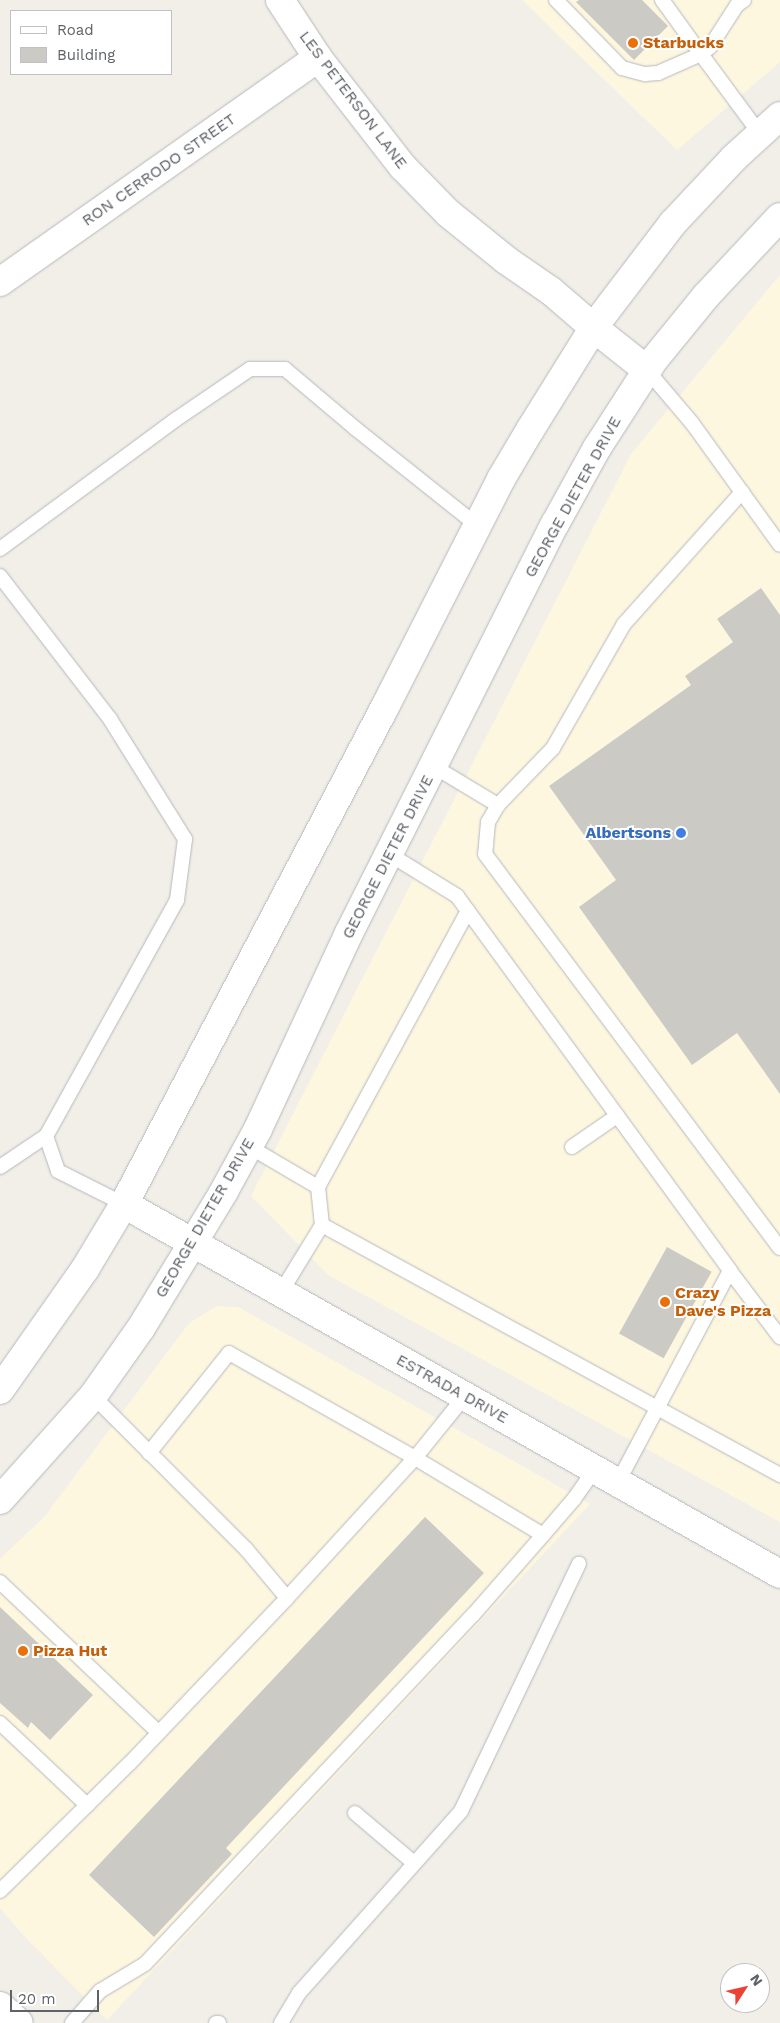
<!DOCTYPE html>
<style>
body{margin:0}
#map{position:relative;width:780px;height:2023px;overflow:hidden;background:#f1efe8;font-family:"Work Sans",sans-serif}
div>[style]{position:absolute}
.commercial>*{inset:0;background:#fef7e0}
.building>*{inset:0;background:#cccac5;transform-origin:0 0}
.roads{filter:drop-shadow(0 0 1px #b5b8bc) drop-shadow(0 0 1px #b5b8bc)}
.lane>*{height:14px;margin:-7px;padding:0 7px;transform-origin:7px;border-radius:7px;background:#fff}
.street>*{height:28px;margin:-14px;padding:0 14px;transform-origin:14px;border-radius:14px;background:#fff}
.secondary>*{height:28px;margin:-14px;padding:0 14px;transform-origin:14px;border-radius:14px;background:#fff}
.dots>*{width:14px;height:14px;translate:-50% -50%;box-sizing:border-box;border:2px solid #fff;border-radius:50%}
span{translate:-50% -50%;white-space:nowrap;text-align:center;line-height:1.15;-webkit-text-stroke:4px #fff;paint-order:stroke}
.food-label{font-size:16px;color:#c56008;font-weight:700}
.left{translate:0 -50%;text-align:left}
.street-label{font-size:16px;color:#5f6368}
.shop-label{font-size:16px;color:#366cbe;font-weight:700}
.right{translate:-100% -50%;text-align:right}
.legend{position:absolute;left:10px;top:10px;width:162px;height:65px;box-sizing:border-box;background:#fff;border:1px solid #bfc1c3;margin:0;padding:6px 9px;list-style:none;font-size:15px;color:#5f6368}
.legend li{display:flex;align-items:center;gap:10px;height:25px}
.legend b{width:25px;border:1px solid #bfc1c3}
.north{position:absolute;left:720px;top:1963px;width:50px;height:50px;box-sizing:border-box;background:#fff;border:1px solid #bfc1c3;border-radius:50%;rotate:55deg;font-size:14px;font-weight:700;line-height:20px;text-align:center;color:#5f6368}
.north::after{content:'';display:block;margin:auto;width:18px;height:22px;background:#ea4335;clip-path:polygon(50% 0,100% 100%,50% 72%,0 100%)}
.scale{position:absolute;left:10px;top:1990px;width:89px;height:22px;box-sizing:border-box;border:2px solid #5f6368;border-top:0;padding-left:6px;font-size:15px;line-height:18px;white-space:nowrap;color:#5f6368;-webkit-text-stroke:4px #fff;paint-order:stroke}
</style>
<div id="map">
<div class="commercial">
<i style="clip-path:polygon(522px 0,780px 0,780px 62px,677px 150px)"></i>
<i style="clip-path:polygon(780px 275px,780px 1522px,328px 1275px,251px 1196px,631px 454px)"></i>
<i style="clip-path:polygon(217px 1306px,238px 1307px,590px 1504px,107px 2020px,23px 1935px,0 1908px,0 1559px,45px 1516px,189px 1323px)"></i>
</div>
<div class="building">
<i style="clip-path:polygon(579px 0,642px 0,668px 26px,634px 60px,576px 2px)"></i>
<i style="clip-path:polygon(761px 588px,780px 615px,780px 1094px,737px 1033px,692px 1065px,579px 907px,616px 880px,549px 786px,691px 685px,685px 676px,733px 642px,717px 619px)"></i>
<i style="left:667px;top:1247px;width:51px;height:99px;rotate:29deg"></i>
<i style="clip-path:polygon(425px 1517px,484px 1573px,226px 1848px,232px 1854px,154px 1937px,89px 1875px)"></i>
<i style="clip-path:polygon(0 1607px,93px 1695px,50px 1740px,31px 1722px,28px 1728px,0 1703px)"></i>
</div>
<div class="roads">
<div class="lane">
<i style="left:556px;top:0;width:95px;rotate:45.9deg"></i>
<i style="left:622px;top:68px;width:24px;rotate:15deg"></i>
<i style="left:645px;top:74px;width:13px;rotate:-4deg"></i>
<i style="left:658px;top:73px;width:47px;rotate:-23.8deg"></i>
<i style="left:701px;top:54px;width:67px;rotate:-125.8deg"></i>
<i style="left:744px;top:0;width:9px;rotate:144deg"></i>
<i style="left:737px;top:5px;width:50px;rotate:122.7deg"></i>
<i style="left:710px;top:47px;width:11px;rotate:142deg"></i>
<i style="left:701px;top:54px;width:99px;rotate:53.6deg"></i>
<i style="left:647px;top:370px;width:70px;rotate:49.7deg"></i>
<i style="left:692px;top:423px;width:150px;rotate:54.2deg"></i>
<i style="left:0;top:549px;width:217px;rotate:-36.4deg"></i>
<i style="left:175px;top:420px;width:91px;rotate:-34.2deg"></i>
<i style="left:250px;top:369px;width:35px"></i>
<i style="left:285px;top:369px;width:93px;rotate:40.2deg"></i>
<i style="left:356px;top:429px;width:156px;rotate:38.5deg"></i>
<i style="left:0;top:576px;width:180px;rotate:52.4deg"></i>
<i style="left:110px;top:719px;width:142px;rotate:58deg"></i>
<i style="left:185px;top:839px;width:62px;rotate:97.5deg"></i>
<i style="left:177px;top:900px;width:270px;rotate:119deg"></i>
<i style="left:46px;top:1136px;width:37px;rotate:71deg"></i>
<i style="left:58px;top:1171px;width:74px;rotate:26.6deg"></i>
<i style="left:433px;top:766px;width:76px;rotate:31deg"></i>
<i style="left:498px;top:805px;width:20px;rotate:120deg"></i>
<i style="left:488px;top:822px;width:32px;rotate:95deg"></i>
<i style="left:485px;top:854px;width:492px;rotate:53.2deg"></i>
<i style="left:498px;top:805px;width:79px;rotate:-46deg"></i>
<i style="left:553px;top:748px;width:143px;rotate:-60.2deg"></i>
<i style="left:624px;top:624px;width:177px;rotate:-48.2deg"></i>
<i style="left:389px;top:854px;width:80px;rotate:31.7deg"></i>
<i style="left:457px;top:896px;width:464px;rotate:53.9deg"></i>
<i style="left:248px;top:1146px;width:81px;rotate:30.4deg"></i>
<i style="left:318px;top:1187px;width:38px;rotate:84deg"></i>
<i style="left:322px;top:1225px;width:522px;rotate:28.63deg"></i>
<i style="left:572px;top:1147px;width:55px;rotate:-34.6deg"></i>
<i style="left:0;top:1167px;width:55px;rotate:-34deg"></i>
<i style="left:318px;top:1187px;width:314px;rotate:-61.5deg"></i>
<i style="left:281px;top:1292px;width:79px;rotate:-58.5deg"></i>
<i style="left:93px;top:1396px;width:216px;rotate:45deg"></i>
<i style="left:246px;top:1549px;width:64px;rotate:50.1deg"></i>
<i style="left:287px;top:1598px;width:190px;rotate:-47.6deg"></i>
<i style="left:415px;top:1458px;width:80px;rotate:-51.1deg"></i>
<i style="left:149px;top:1453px;width:128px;rotate:-51.3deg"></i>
<i style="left:229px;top:1353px;width:214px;rotate:29.4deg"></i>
<i style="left:415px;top:1458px;width:149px;rotate:31deg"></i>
<i style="left:543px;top:1535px;width:48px;rotate:-49.3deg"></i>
<i style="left:574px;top:1499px;width:35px;rotate:-55deg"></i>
<i style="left:617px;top:1484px;width:241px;rotate:-62.1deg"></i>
<i style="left:730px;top:1271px;width:83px;rotate:52.9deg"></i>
<i style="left:0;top:1582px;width:218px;rotate:43.5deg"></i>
<i style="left:0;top:1723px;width:120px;rotate:43.3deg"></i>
<i style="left:355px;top:1813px;width:77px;rotate:40.3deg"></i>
<i style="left:0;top:1891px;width:182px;rotate:-44.6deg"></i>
<i style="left:130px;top:1763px;width:228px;rotate:-46.4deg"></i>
<i style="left:72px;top:2023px;width:43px;rotate:-48.8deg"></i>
<i style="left:100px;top:1991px;width:52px;rotate:-31deg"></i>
<i style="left:145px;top:1964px;width:479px;rotate:-46.8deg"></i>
<i style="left:473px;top:1615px;width:106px;rotate:-48.8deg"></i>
<i style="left:216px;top:2023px;width:3px"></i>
<i style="left:281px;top:2023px;width:35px;rotate:-59deg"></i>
<i style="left:299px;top:1993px;width:244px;rotate:-48.3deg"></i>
<i style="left:461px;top:1811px;width:274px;rotate:-64.5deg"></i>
</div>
<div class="street">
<i style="left:280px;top:0;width:69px;rotate:56.8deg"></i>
<i style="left:318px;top:58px;width:138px;rotate:52.1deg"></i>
<i style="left:403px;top:167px;width:64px;rotate:45.6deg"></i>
<i style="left:448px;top:213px;width:75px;rotate:39deg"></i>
<i style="left:506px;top:260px;width:55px;rotate:34.6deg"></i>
<i style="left:551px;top:291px;width:57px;rotate:40.7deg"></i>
<i style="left:0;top:282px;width:389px;rotate:-35.2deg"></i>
<i style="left:124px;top:1204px;width:753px;rotate:29.42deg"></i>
</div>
<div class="secondary">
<i style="left:594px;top:328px;width:68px;rotate:38.4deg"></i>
<i style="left:0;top:1390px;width:148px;rotate:-54.9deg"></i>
<i style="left:85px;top:1269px;width:76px;rotate:-59deg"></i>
<i style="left:124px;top:1204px;width:564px;rotate:-62.3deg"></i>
<i style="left:386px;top:705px;width:254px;rotate:-63deg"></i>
<i style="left:501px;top:479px;width:57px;rotate:-59.4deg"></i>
<i style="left:530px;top:430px;width:125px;rotate:-58.1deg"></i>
<i style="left:596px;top:324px;width:127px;rotate:-52.7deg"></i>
<i style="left:673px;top:223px;width:89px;rotate:-46.8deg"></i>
<i style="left:734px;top:158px;width:62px;rotate:-42.4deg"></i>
<i style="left:0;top:1500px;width:140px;rotate:-48.2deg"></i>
<i style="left:93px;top:1396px;width:83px;rotate:-54.8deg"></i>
<i style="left:141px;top:1328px;width:158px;rotate:-58.7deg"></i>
<i style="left:223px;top:1193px;width:73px;rotate:-61.3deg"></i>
<i style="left:258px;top:1129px;width:216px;rotate:-65.1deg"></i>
<i style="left:349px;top:933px;width:458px;rotate:-63.3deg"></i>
<i style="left:555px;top:524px;width:87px;rotate:-61.1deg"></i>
<i style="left:597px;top:448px;width:103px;rotate:-57.2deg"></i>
<i style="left:653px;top:361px;width:84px;rotate:-50.8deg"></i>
<i style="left:706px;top:296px;width:108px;rotate:-46.9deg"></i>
<i style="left:0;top:2006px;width:25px;rotate:42deg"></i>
</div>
</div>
<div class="dots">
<i style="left:633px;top:43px;background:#e8710a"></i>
<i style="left:681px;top:833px;background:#3f7fe0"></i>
<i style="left:665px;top:1302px;background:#e8710a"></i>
<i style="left:23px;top:1651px;background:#e8710a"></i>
</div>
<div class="food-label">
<span class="left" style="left:643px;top:43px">Starbucks</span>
<span class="left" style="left:675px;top:1302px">Crazy<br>Dave's Pizza</span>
<span class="left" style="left:33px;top:1651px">Pizza Hut</span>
</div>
<div class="street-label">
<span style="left:353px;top:100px;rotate:53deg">LES PETERSON LANE</span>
<span style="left:159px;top:170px;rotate:-35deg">RON CERRODO STREET</span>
<span style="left:573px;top:497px;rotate:-61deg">GEORGE DIETER DRIVE</span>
<span style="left:388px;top:857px;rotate:-63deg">GEORGE DIETER DRIVE</span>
<span style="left:205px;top:1218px;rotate:-60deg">GEORGE DIETER DRIVE</span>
<span style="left:452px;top:1389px;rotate:29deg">ESTRADA DRIVE</span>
</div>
<div class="shop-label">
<span class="right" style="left:671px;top:833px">Albertsons</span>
</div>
<ul class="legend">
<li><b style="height:6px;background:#fff"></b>Road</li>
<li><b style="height:14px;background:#cccac5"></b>Building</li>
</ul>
<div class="north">N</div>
<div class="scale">20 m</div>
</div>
